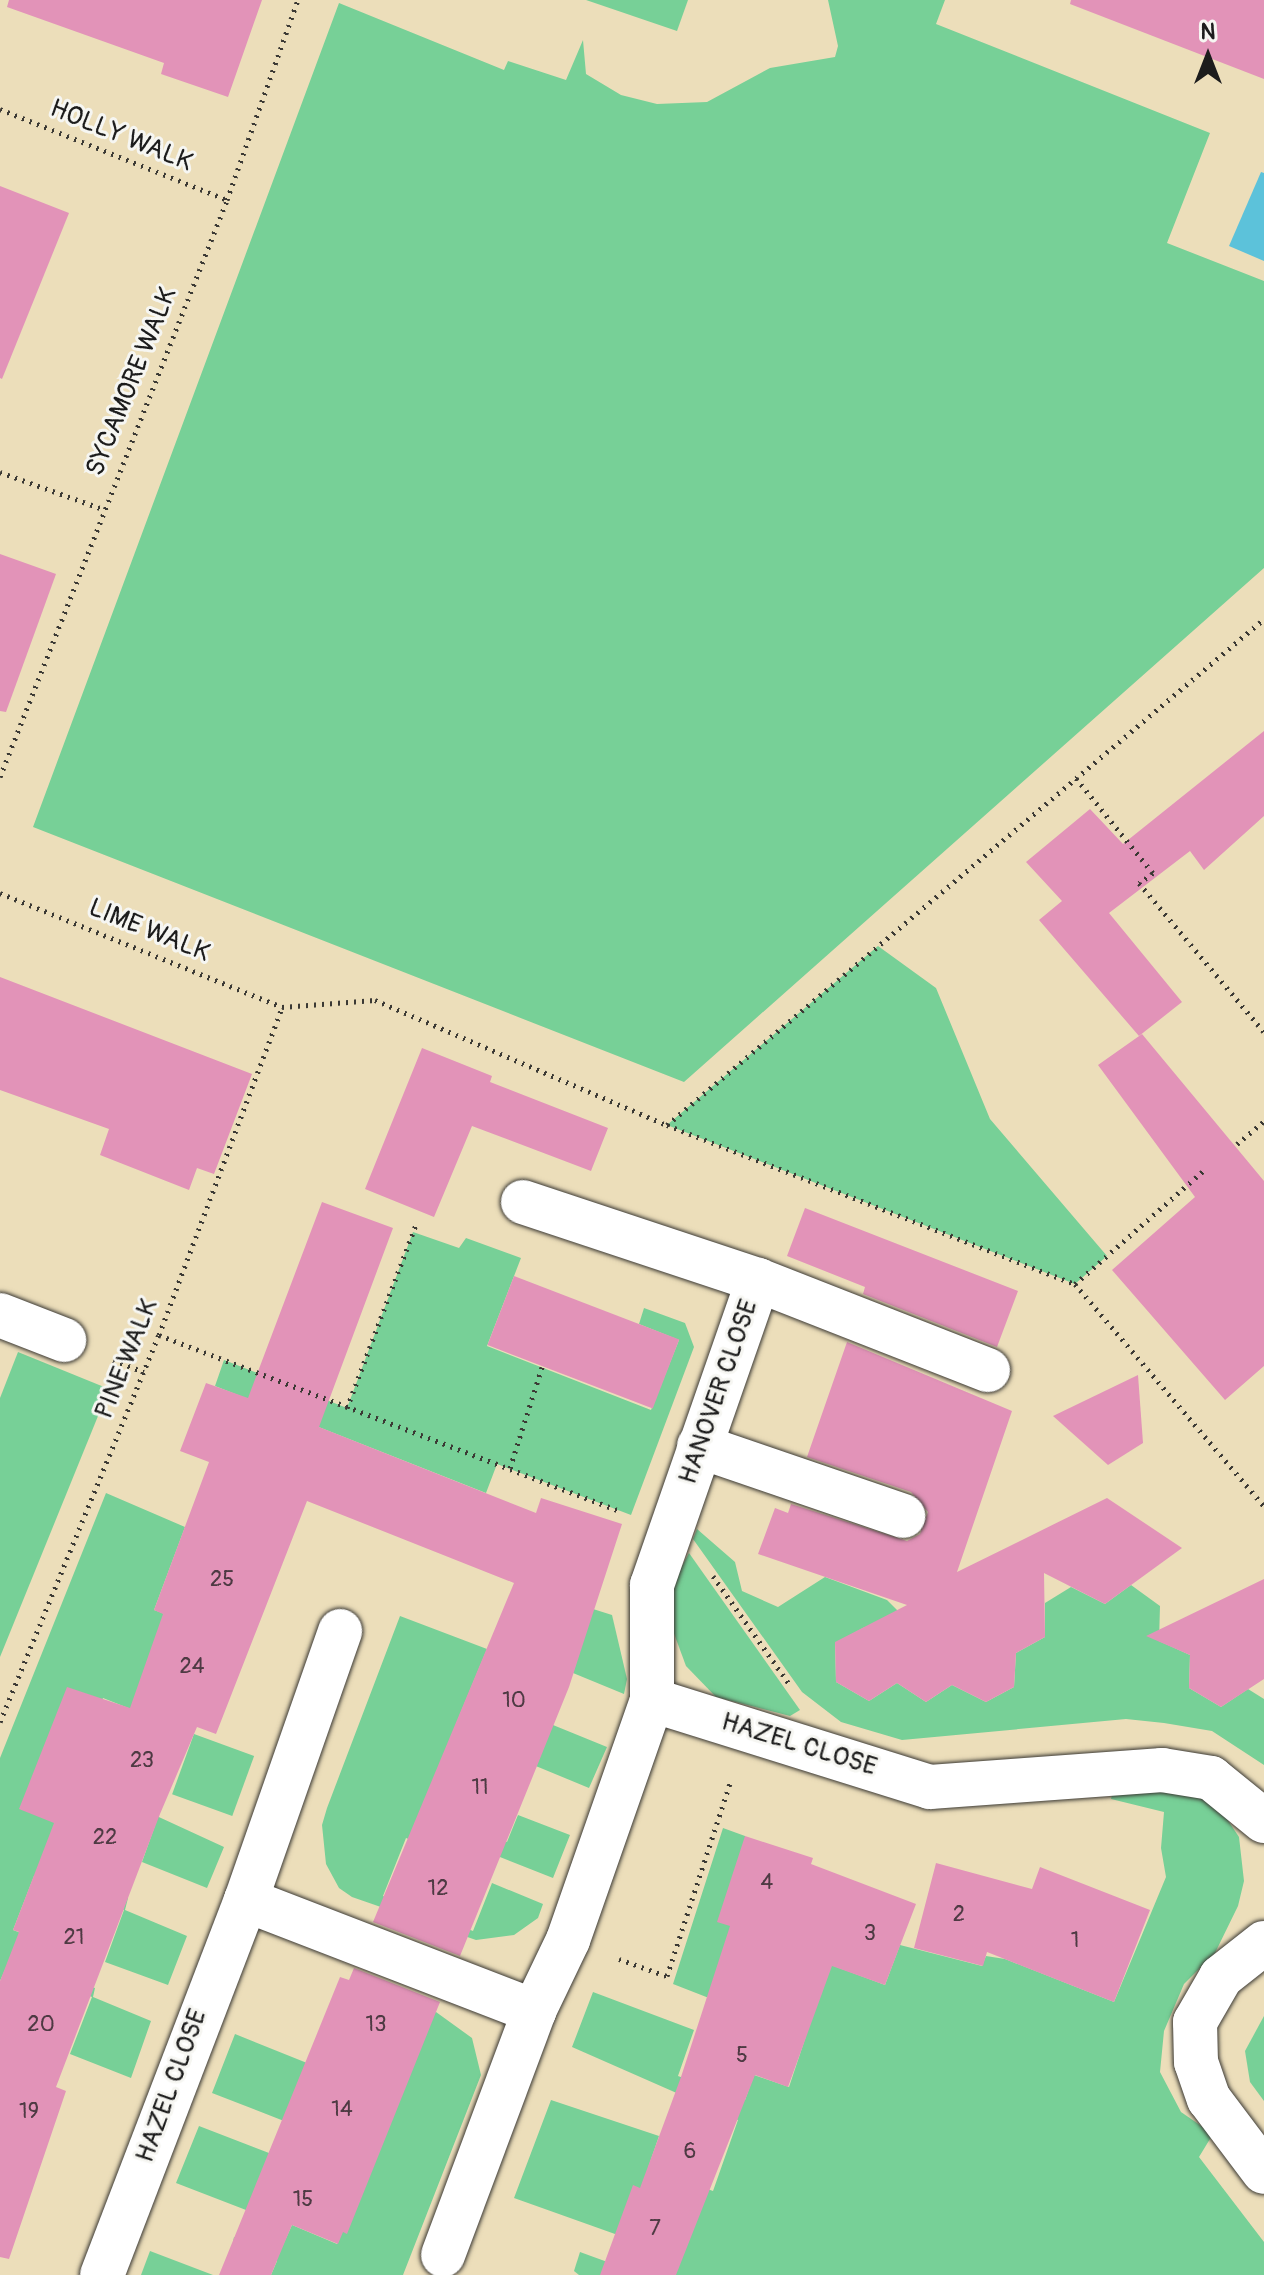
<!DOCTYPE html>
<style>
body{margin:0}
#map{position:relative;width:1264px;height:2275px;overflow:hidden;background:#ecdeba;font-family:Pangolin,sans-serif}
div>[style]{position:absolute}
.green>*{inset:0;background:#77d097;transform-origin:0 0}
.water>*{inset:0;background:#5cc2da}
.building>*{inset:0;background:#e293b8;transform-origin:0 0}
.path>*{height:5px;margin-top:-2.5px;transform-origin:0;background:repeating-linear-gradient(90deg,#3b3934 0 2px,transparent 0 8px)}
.roads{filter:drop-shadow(0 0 2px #3b3934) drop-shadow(0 0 2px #3b3934)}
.street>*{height:44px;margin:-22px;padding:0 22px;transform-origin:22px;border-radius:22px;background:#fff}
span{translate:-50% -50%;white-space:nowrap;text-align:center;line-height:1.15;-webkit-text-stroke:6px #f6f6f2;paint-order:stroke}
.number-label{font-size:22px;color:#4e3a43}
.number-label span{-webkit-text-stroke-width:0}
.street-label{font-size:26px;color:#1c1c1c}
.north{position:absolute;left:1168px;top:16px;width:80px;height:80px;-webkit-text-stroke:6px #f6f6f2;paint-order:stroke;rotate:0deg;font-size:22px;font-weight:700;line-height:32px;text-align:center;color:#1c1c1c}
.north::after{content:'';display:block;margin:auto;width:28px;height:36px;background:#1c1c1c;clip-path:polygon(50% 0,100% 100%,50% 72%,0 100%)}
</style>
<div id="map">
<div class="green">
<i style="clip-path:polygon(586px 0,688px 0,677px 31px)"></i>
<i style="clip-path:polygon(828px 0,945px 0,936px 24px,1210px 133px,1167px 243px,1264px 281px,1264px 568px,684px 1082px,33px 827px,339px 3px,504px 70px,508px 61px,566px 80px,583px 40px,586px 74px,621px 95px,657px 104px,707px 102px,770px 68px,835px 57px,838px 46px)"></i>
<i style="clip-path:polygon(878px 946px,936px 988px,990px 1119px,1107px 1256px,1075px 1284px,667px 1125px)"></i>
<i style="clip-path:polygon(413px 1232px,459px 1248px,466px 1238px,521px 1258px,487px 1346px,651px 1410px,679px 1340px,639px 1324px,644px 1308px,685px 1323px,694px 1347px,631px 1515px,497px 1464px,486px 1493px,215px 1386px,224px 1360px,347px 1408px)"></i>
<i style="clip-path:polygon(18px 1352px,109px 1389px,0 1657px,0 1398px)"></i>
<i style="clip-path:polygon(106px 1493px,185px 1527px,154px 1610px,247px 1644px,166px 1723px,103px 1698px,82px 1753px,111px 1795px,224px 1847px,207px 1888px,142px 1862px,157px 1820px,64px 1827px,107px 1889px,128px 1898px,125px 1910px,187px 1936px,168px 1985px,105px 1962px,124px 1910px,34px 1876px,13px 1930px,54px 1946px,46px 1971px,95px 1988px,93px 1997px,151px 2021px,131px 2078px,70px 2054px,92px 1997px,8px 1963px,0 1981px,0 1758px)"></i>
<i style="clip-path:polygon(697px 1529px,735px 1562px,742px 1591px,778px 1607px,825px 1577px,887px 1600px,910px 1623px,865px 1627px,835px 1643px,836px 1682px,869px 1701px,897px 1683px,926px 1702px,952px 1685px,986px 1702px,1014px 1687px,1016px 1653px,1045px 1637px,1045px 1603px,1071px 1587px,1105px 1604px,1131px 1585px,1160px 1606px,1159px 1641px,1190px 1655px,1189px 1688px,1221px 1707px,1248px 1689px,1264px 1699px,1264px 1765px,1212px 1731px,1164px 1723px,1126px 1719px,902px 1740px,841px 1722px,802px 1692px,693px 1539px)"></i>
<i style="clip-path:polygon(689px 1553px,800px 1710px,790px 1716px,716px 1697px,686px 1666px,669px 1620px,675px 1579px)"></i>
<i style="clip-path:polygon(593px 1609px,612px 1615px,627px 1679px,624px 1694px,573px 1673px)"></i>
<i style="clip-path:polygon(400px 1616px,487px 1649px,458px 1719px,553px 1725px,607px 1747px,589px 1788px,473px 1740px,423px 1809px,507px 1842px,518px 1815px,570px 1835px,553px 1878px,462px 1842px,455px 1858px,406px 1838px,383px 1896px,473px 1931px,492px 1883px,543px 1904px,538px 1918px,514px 1935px,476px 1940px,352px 1897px,339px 1888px,326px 1864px,322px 1825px,327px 1808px)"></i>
<i style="left:194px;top:1734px;width:64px;height:64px;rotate:20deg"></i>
<i style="clip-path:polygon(1115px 1783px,1187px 1787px,1225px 1816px,1239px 1837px,1244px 1881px,1238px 1906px,1215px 1953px,1184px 1984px,1164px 2031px,1160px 2072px,1181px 2112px,1213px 2134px,1199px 2157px,1264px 2242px,1264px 2275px,676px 2275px,615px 2234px,514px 2198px,551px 2100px,659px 2136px,648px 2168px,713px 2191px,738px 2120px,572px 2047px,593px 1992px,694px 2030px,678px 2076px,745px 2100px,754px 2075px,789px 2087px,806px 2036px,673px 1984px,723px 1828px,745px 1836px,784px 1943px,826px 1963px,885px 1985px,900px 1945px,982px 1966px,986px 1956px,1005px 1959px,1114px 2002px,1166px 1877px,1161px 1848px,1164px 1812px,1111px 1799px)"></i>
<i style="clip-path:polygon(436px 2012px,472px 2038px,481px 2075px,403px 2275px,271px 2275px,277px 2261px,233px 2242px,234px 2237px,278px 2256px,292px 2225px,337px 2244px,360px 2191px,246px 2210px,176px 2183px,199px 2126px,269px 2153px,284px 2121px,212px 2093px,235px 2034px,307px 2063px)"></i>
<i style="clip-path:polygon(1264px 2016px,1264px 2101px,1250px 2082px,1245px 2051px)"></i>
<i style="clip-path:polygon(150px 2251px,213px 2275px,141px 2275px)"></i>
<i style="clip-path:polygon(580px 2252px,643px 2275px,579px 2275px,574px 2271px)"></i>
</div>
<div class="water">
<i style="clip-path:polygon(1261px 172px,1264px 173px,1264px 261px,1229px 246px)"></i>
</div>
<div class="building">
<i style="clip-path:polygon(9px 0,262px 0,228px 97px,161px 74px,164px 63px,7px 7px)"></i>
<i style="clip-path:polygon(1071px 0,1264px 0,1264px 79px,1070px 4px)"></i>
<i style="clip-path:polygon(0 186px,69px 213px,2px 379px,0 378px)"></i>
<i style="clip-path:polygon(0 554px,56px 574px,6px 712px,0 711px)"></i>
<i style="clip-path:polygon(1264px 731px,1264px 816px,1204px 870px,1190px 851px,1109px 913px,1182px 1002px,1139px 1036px,1039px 920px,1062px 901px,1026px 862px,1090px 809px,1123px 844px)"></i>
<i style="clip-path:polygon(0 977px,252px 1074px,214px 1174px,197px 1168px,189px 1190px,100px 1155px,109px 1129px,0 1090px)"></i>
<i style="clip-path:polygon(1142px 1034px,1264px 1181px,1264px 1366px,1225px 1400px,1112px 1270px,1195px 1197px,1098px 1065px)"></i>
<i style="clip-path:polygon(422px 1048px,492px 1076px,490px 1082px,608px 1128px,591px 1171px,472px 1126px,434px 1217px,365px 1189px)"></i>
<i style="clip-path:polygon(322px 1202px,393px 1228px,319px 1427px,536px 1513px,541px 1498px,622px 1524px,569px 1687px,460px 1956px,373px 1922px,514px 1583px,307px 1501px,216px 1734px,197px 1727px,160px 1814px,56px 2087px,66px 2091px,9px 2259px,0 2257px,0 1981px,19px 1932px,13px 1930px,54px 1823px,19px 1809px,67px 1687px,130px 1708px,163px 1614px,154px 1610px,209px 1462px,180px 1451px,206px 1383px,248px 1398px)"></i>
<i style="clip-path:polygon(805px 1208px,1018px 1291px,997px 1347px,863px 1294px,865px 1287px,787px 1256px)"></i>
<i style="left:514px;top:1276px;width:177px;height:74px;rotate:21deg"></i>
<i style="clip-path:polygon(847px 1342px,1012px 1411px,957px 1572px,1107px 1498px,1182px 1548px,1105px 1604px,1044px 1573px,1045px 1637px,1016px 1653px,1014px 1687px,986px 1702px,952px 1685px,926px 1702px,897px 1683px,869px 1701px,836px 1682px,835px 1642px,907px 1605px,758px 1554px,775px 1508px,788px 1513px,791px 1504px,907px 1541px,920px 1534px,928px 1512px,911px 1492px,807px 1457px)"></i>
<i style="clip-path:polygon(1138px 1375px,1143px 1443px,1108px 1465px,1053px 1416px)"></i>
<i style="clip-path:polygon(1264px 1579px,1264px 1679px,1221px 1707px,1189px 1688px,1190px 1655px,1146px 1636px)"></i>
<i style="clip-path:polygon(745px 1836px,813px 1858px,811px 1864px,916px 1904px,885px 1985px,832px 1966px,788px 2087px,755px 2075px,676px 2275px,600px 2275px,633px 2185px,640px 2188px,681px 2077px,730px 1926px,717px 1922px)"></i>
<i style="clip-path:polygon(936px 1863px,1032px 1889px,1040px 1867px,1150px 1910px,1114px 2002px,987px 1952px,983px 1966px,914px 1948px)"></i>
<i style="clip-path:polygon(354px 1968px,440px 2002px,347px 2234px,343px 2232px,338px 2244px,292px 2225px,271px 2275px,219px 2275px,340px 1977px,349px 1980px)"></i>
</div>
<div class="path">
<i style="left:0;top:109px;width:245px;rotate:21.8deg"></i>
<i style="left:0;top:472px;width:109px;rotate:19.8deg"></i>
<i style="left:0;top:777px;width:620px;rotate:-68.52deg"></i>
<i style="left:227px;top:200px;width:212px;rotate:-70.5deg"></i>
<i style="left:1076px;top:778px;width:122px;rotate:51deg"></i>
<i style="left:1153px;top:873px;width:17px;rotate:144deg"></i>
<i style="left:1139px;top:883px;width:194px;rotate:50deg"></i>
<i style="left:0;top:893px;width:304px;rotate:22deg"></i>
<i style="left:282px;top:1007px;width:93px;rotate:-4.3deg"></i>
<i style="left:375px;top:1000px;width:318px;rotate:23.2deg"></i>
<i style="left:667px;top:1125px;width:438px;rotate:21.3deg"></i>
<i style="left:1075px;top:1284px;width:292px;rotate:49.6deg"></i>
<i style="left:667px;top:1125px;width:783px;rotate:-40.28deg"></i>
<i style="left:1237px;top:1144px;width:35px;rotate:-40deg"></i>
<i style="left:1075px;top:1284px;width:171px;rotate:-41.4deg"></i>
<i style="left:159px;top:1335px;width:493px;rotate:20.9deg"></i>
<i style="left:113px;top:1360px;width:33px;rotate:21deg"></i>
<i style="left:347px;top:1408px;width:197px;rotate:-69.4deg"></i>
<i style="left:510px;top:1468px;width:106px;rotate:-72.4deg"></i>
<i style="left:713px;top:1576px;width:133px;rotate:54.8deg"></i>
<i style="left:0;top:1722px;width:418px;rotate:-67.7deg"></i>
<i style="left:159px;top:1335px;width:350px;rotate:-69.4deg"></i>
<i style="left:619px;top:1959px;width:51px;rotate:19.5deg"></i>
<i style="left:667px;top:1976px;width:203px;rotate:-71.9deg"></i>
</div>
<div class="roads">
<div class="street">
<i style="left:523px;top:1202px;width:248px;rotate:18.4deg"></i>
<i style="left:758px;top:1280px;width:247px;rotate:21.4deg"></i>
<i style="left:0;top:1315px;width:69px;rotate:21.3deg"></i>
<i style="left:699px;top:1446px;width:216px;rotate:18.9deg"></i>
<i style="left:652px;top:1700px;width:291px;rotate:17.4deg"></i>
<i style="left:930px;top:1787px;width:233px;rotate:-4.2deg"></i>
<i style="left:1162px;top:1770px;width:50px;rotate:9.3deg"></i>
<i style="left:1211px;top:1778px;width:68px;rotate:39.1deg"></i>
<i style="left:246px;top:1900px;width:309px;rotate:21.1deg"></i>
<i style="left:534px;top:2011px;width:79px;rotate:-64.4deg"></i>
<i style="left:568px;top:1940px;width:254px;rotate:-70.7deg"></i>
<i style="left:652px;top:1700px;width:115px;rotate:-90deg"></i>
<i style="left:652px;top:1585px;width:323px;rotate:-70.8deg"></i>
<i style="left:1264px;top:1943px;width:55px;rotate:141.7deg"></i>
<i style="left:1221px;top:1977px;width:52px;rotate:120deg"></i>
<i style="left:1195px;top:2022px;width:40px;rotate:88.6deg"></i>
<i style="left:1196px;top:2062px;width:39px;rotate:71deg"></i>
<i style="left:1209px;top:2099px;width:91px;rotate:53deg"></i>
<i style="left:443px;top:2255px;width:260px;rotate:-69.5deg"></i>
<i style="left:102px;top:2275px;width:402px;rotate:-69deg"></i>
<i style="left:246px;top:1900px;width:285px;rotate:-70.7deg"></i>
</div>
</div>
<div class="number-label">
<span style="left:222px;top:1580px">25</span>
<span style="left:192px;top:1667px">24</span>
<span style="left:514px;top:1701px">10</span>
<span style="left:142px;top:1761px">23</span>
<span style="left:480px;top:1788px">11</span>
<span style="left:105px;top:1838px">22</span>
<span style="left:767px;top:1883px">4</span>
<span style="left:438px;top:1889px">12</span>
<span style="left:959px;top:1915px">2</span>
<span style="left:870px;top:1934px">3</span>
<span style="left:74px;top:1938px">21</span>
<span style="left:1075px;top:1941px">1</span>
<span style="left:41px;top:2025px">20</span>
<span style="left:376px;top:2025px">13</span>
<span style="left:742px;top:2056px">5</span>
<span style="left:342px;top:2110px">14</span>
<span style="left:29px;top:2112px">19</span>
<span style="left:690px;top:2152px">6</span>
<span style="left:303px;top:2200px">15</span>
<span style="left:655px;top:2229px">7</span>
</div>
<div class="street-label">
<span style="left:121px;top:136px;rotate:22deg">HOLLY WALK</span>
<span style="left:132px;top:382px;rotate:-68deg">SYCAMORE WALK</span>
<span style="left:149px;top:931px;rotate:22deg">LIME WALK</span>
<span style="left:127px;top:1359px;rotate:-68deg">PINE WALK</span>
<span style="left:719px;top:1392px;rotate:-71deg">HANOVER CLOSE</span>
<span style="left:799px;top:1745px;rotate:17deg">HAZEL CLOSE</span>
<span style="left:172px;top:2086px;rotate:-70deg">HAZEL CLOSE</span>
</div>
<div class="north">N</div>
</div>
